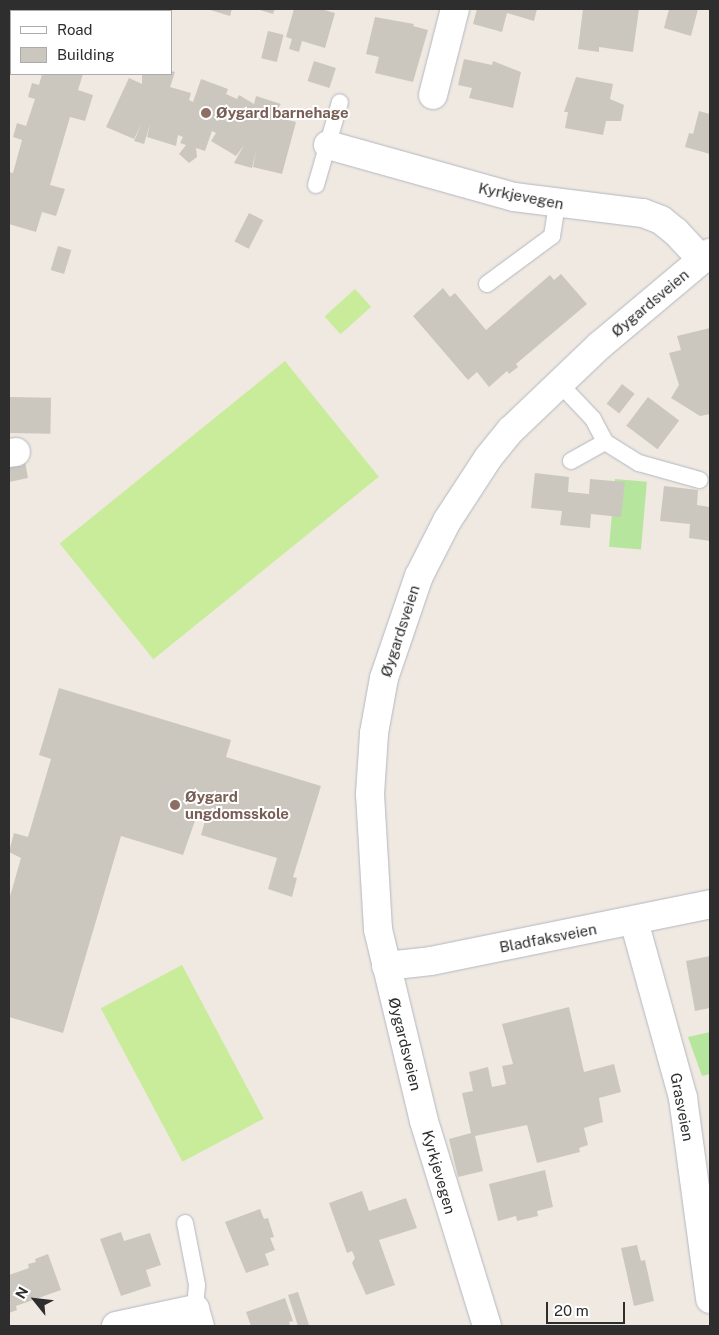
<!DOCTYPE html>
<meta charset="utf-8">
<style>
body{margin:0}
#map{position:relative;width:719px;height:1335px;overflow:hidden;background:#efe9e1;font-family:"Public Sans",sans-serif}
div>[style]{position:absolute}
.green>*{inset:0;background:#b6e59e;transform-origin:0 0}
.pitch>*{inset:0;background:#c9ec9a;transform-origin:0 0}
.building>*{inset:0;background:#cbc7bf;transform-origin:0 0}
.roads{filter:drop-shadow(0 0 1px #b4b7c1) drop-shadow(0 0 1px #b4b7c1)}
.lane>*{height:16px;margin:-8px;padding:0 8px;transform-origin:8px;border-radius:8px;background:#fff}
.street>*{height:28px;margin:-14px;padding:0 14px;transform-origin:14px;border-radius:14px;background:#fff}
.secondary>*{height:28px;margin:-14px;padding:0 14px;transform-origin:14px;border-radius:14px;background:#fff}
.dots>*{width:14px;height:14px;translate:-50% -50%;box-sizing:border-box;border:2px solid #fff;border-radius:50%}
span{translate:-50% -50%;white-space:nowrap;text-align:center;line-height:1.15;-webkit-text-stroke:4px #fff;paint-order:stroke}
.education-label{font-size:15px;color:#785e54;font-weight:700}
.left{translate:0 -50%;text-align:left}
.street-label{font-size:15px;color:#2e2e2e}
.frame{position:absolute;inset:0;border:10px solid #2e2e2e;pointer-events:none}
.legend{position:absolute;left:10px;top:10px;width:162px;height:65px;box-sizing:border-box;background:#fff;border:1px solid #ababab;margin:0;padding:6px 9px;list-style:none;font-size:15px;color:#2e2e2e}
.legend li{display:flex;align-items:center;gap:10px;height:25px}
.legend b{width:25px;border:1px solid #ababab}
.north{position:absolute;left:10px;top:1275px;width:50px;height:50px;-webkit-text-stroke:4px #fff;paint-order:stroke;rotate:299deg;font-size:14px;font-weight:700;line-height:20px;text-align:center;color:#2e2e2e}
.north::after{content:'';display:block;margin:auto;width:18px;height:22px;background:#2e2e2e;clip-path:polygon(50% 0,100% 100%,50% 72%,0 100%)}
.scale{position:absolute;left:546px;top:1302px;width:79px;height:22px;box-sizing:border-box;border:2px solid #2e2e2e;border-top:0;padding-left:6px;font-size:15px;line-height:18px;white-space:nowrap;color:#2e2e2e;-webkit-text-stroke:4px #fff;paint-order:stroke}
</style>
<div id="map">
<div class="green">
<i style="left:615px;top:479px;width:32px;height:68px;rotate:5deg"></i>
<i style="clip-path:polygon(710px 1032px,710px 1074px,702px 1076px,688px 1037px)"></i>
</div>
<div class="pitch">
<i style="left:355px;top:289px;width:24px;height:41px;rotate:48deg"></i>
<i style="left:285px;top:361px;width:149px;height:290px;rotate:51deg"></i>
<i style="left:182px;top:965px;width:174px;height:92px;rotate:62deg"></i>
</div>
<div class="building">
<i style="clip-path:polygon(142px 9px,171px 9px,170px 11px)"></i>
<i style="clip-path:polygon(207px 9px,232px 9px,230px 16px)"></i>
<i style="clip-path:polygon(257px 9px,275px 9px,273px 14px)"></i>
<i style="clip-path:polygon(294px 9px,321px 9px,335px 13px,325px 48px,302px 41px,299px 52px,289px 49px,292px 39px,286px 37px)"></i>
<i style="clip-path:polygon(477px 9px,537px 9px,534px 21px,507px 13px,502px 32px,473px 24px)"></i>
<i style="clip-path:polygon(583px 9px,639px 9px,633px 52px,599px 47px,599px 52px,578px 49px)"></i>
<i style="clip-path:polygon(669px 9px,698px 9px,691px 36px,664px 28px)"></i>
<i style="clip-path:polygon(375px 17px,414px 24px,413px 26px,428px 30px,413px 82px,375px 73px,379px 57px,366px 54px)"></i>
<i style="left:268px;top:31px;width:16px;height:28px;rotate:14deg"></i>
<i style="clip-path:polygon(464px 59px,492px 65px,493px 61px,521px 72px,513px 108px,469px 98px,472px 88px,458px 85px)"></i>
<i style="left:314px;top:61px;width:23px;height:21px;rotate:18deg"></i>
<i style="clip-path:polygon(171px 71px,175px 72px,170px 87px,191px 93px,189px 100px,193px 102px,201px 79px,228px 89px,226px 94px,237px 99px,239px 95px,254px 104px,256px 96px,281px 104px,272px 116px,296px 122px,282px 174px,253px 167px,256px 151px,252px 168px,234px 163px,244px 145px,236px 156px,211px 141px,216px 133px,212px 131px,205px 151px,196px 148px,197px 157px,189px 163px,179px 154px,186px 145px,180px 143px,183px 137px,178px 135px,176px 146px,147px 137px,150px 124px,144px 144px,134px 141px,142px 123px,134px 139px,106px 127px,129px 78px,142px 84px,142px 74px)"></i>
<i style="clip-path:polygon(42px 74px,83px 74px,78px 90px,93px 95px,85px 121px,70px 117px,50px 185px,65px 189px,56px 216px,42px 212px,36px 232px,9px 224px,9px 172px,13px 173px,22px 140px,13px 137px,17px 123px,26px 126px,35px 99px,28px 97px,32px 83px,39px 85px)"></i>
<i style="clip-path:polygon(576px 77px,613px 84px,610px 99px,624px 105px,621px 121px,606px 121px,603px 135px,565px 128px,568px 112px,564px 112px)"></i>
<i style="clip-path:polygon(699px 111px,710px 114px,710px 154px,685px 147px,689px 133px,693px 134px)"></i>
<i style="left:249px;top:213px;width:16px;height:32px;rotate:27deg"></i>
<i style="left:58px;top:246px;width:14px;height:25px;rotate:17deg"></i>
<i style="clip-path:polygon(561px 274px,587px 304px,516px 364px,518px 367px,509px 374px,507px 371px,489px 387px,477px 372px,468px 380px,413px 316px,443px 288px,450px 297px,455px 293px,486px 330px,550px 275px,554px 280px)"></i>
<i style="clip-path:polygon(710px 328px,710px 414px,700px 416px,671px 398px,679px 385px,669px 353px,681px 350px,677px 336px)"></i>
<i style="left:622px;top:384px;width:16px;height:25px;rotate:38deg"></i>
<i style="left:9px;top:397px;width:42px;height:36px;rotate:1deg"></i>
<i style="left:648px;top:397px;width:39px;height:36px;rotate:37deg"></i>
<i style="clip-path:polygon(24px 456px,28px 478px,9px 482px,9px 459px)"></i>
<i style="clip-path:polygon(535px 473px,569px 477px,568px 492px,589px 494px,590px 479px,625px 482px,621px 517px,591px 514px,590px 528px,560px 525px,562px 511px,531px 508px)"></i>
<i style="clip-path:polygon(664px 486px,698px 490px,697px 505px,710px 507px,710px 541px,689px 538px,690px 524px,660px 521px)"></i>
<i style="clip-path:polygon(59px 688px,231px 740px,226px 757px,321px 786px,293px 877px,297px 878px,292px 897px,268px 889px,277px 858px,201px 835px,206px 817px,197px 815px,183px 855px,121px 836px,63px 1033px,9px 1017px,9px 900px,21px 858px,9px 852px,14px 833px,28px 837px,51px 759px,39px 755px)"></i>
<i style="clip-path:polygon(710px 956px,710px 1008px,695px 1011px,686px 961px)"></i>
<i style="clip-path:polygon(569px 1007px,584px 1072px,614px 1064px,621px 1092px,599px 1098px,603px 1122px,584px 1128px,588px 1145px,579px 1148px,580px 1152px,537px 1163px,527px 1125px,475px 1136px,483px 1171px,458px 1177px,449px 1139px,471px 1133px,462px 1093px,473px 1091px,469px 1072px,488px 1067px,492px 1087px,506px 1084px,502px 1066px,513px 1064px,502px 1024px)"></i>
<i style="clip-path:polygon(545px 1170px,553px 1207px,537px 1211px,538px 1216px,517px 1221px,516px 1216px,498px 1221px,489px 1184px)"></i>
<i style="clip-path:polygon(362px 1191px,369px 1211px,406px 1198px,417px 1228px,379px 1240px,395px 1285px,366px 1295px,352px 1263px,355px 1258px,352px 1251px,347px 1253px,329px 1203px)"></i>
<i style="clip-path:polygon(260px 1209px,264px 1219px,268px 1218px,274px 1237px,270px 1238px,275px 1250px,265px 1254px,269px 1265px,246px 1273px,225px 1222px)"></i>
<i style="clip-path:polygon(121px 1232px,124px 1241px,150px 1233px,161px 1265px,146px 1270px,151px 1286px,121px 1296px,100px 1239px)"></i>
<i style="clip-path:polygon(637px 1245px,641px 1261px,645px 1260px,654px 1301px,634px 1306px,621px 1248px)"></i>
<i style="clip-path:polygon(48px 1254px,61px 1290px,16px 1306px,17px 1310px,9px 1313px,9px 1275px,29px 1268px,28px 1264px,36px 1262px,35px 1259px)"></i>
<i style="clip-path:polygon(298px 1292px,309px 1325px,305px 1326px,298px 1326px,288px 1295px)"></i>
<i style="clip-path:polygon(285px 1298px,293px 1321px,289px 1322px,290px 1326px,251px 1326px,246px 1312px)"></i>
</div>
<div class="roads">
<div class="lane">
<i style="left:316px;top:185px;width:86px;rotate:-73.9deg"></i>
<i style="left:487px;top:284px;width:81px;rotate:-36.4deg"></i>
<i style="left:552px;top:236px;width:32px;rotate:-81deg"></i>
<i style="left:559px;top:383px;width:50px;rotate:46.6deg"></i>
<i style="left:593px;top:419px;width:26px;rotate:62deg"></i>
<i style="left:605px;top:442px;width:39px;rotate:151deg"></i>
<i style="left:605px;top:442px;width:40px;rotate:32deg"></i>
<i style="left:639px;top:463px;width:63px;rotate:15.6deg"></i>
<i style="left:185px;top:1223px;width:63px;rotate:79deg"></i>
<i style="left:197px;top:1285px;width:24px;rotate:95deg"></i>
</div>
<div class="street">
<i style="left:16px;top:9px;width:2px;rotate:63deg"></i>
<i style="left:9px;top:55px;width:10px;rotate:-79deg"></i>
<i style="left:433px;top:95px;width:89px;rotate:-75.7deg"></i>
<i style="left:328px;top:145px;width:193px;rotate:15.6deg"></i>
<i style="left:514px;top:197px;width:130px;rotate:7.1deg"></i>
<i style="left:643px;top:213px;width:19px;rotate:21deg"></i>
<i style="left:661px;top:220px;width:19px;rotate:39deg"></i>
<i style="left:676px;top:232px;width:38px;rotate:47deg"></i>
<i style="left:9px;top:453px;width:7px;rotate:-8deg"></i>
<i style="left:634px;top:921px;width:184px;rotate:74.5deg"></i>
<i style="left:683px;top:1098px;width:203px;rotate:82.3deg"></i>
<i style="left:386px;top:966px;width:45px;rotate:-6.3deg"></i>
<i style="left:431px;top:961px;width:285px;rotate:-11.5deg"></i>
<i style="left:116px;top:1326px;width:81px;rotate:-12.1deg"></i>
<i style="left:195px;top:1309px;width:18px;rotate:74deg"></i>
</div>
<div class="secondary">
<i style="left:487px;top:1326px;width:214px;rotate:-107.1deg"></i>
<i style="left:424px;top:1121px;width:197px;rotate:-103.5deg"></i>
<i style="left:378px;top:929px;width:135px;rotate:-93.4deg"></i>
<i style="left:370px;top:794px;width:61px;rotate:-86.2deg"></i>
<i style="left:374px;top:733px;width:56px;rotate:-79.7deg"></i>
<i style="left:384px;top:678px;width:108px;rotate:-71.1deg"></i>
<i style="left:419px;top:576px;width:62px;rotate:-63deg"></i>
<i style="left:447px;top:521px;width:75px;rotate:-56.9deg"></i>
<i style="left:488px;top:458px;width:36px;rotate:-51deg"></i>
<i style="left:511px;top:430px;width:122px;rotate:-43.7deg"></i>
<i style="left:599px;top:346px;width:145px;rotate:-40deg"></i>
</div>
</div>
<div class="dots">
<i style="left:206px;top:113px;background:#8d6e63"></i>
<i style="left:175px;top:805px;background:#8d6e63"></i>
</div>
<div class="education-label">
<span class="left" style="left:216px;top:113px">Øygard barnehage</span>
<span class="left" style="left:185px;top:805px">Øygard<br>ungdomsskole</span>
</div>
<div class="street-label">
<span style="left:521px;top:196px;rotate:11deg">Kyrkjevegen</span>
<span style="left:650px;top:303px;rotate:-40deg">Øygardsveien</span>
<span style="left:400px;top:631px;rotate:-72deg">Øygardsveien</span>
<span style="left:548px;top:938px;rotate:-11deg">Bladfaksveien</span>
<span style="left:405px;top:1044px;rotate:76deg">Øygardsveien</span>
<span style="left:682px;top:1107px;rotate:79deg">Grasveien</span>
<span style="left:439px;top:1172px;rotate:74deg">Kyrkjevegen</span>
</div>
<div class="frame"></div>
<ul class="legend">
<li><b style="height:6px;background:#fff"></b>Road</li>
<li><b style="height:14px;background:#cbc7bf"></b>Building</li>
</ul>
<div class="north">N</div>
<div class="scale">20 m</div>
</div>
